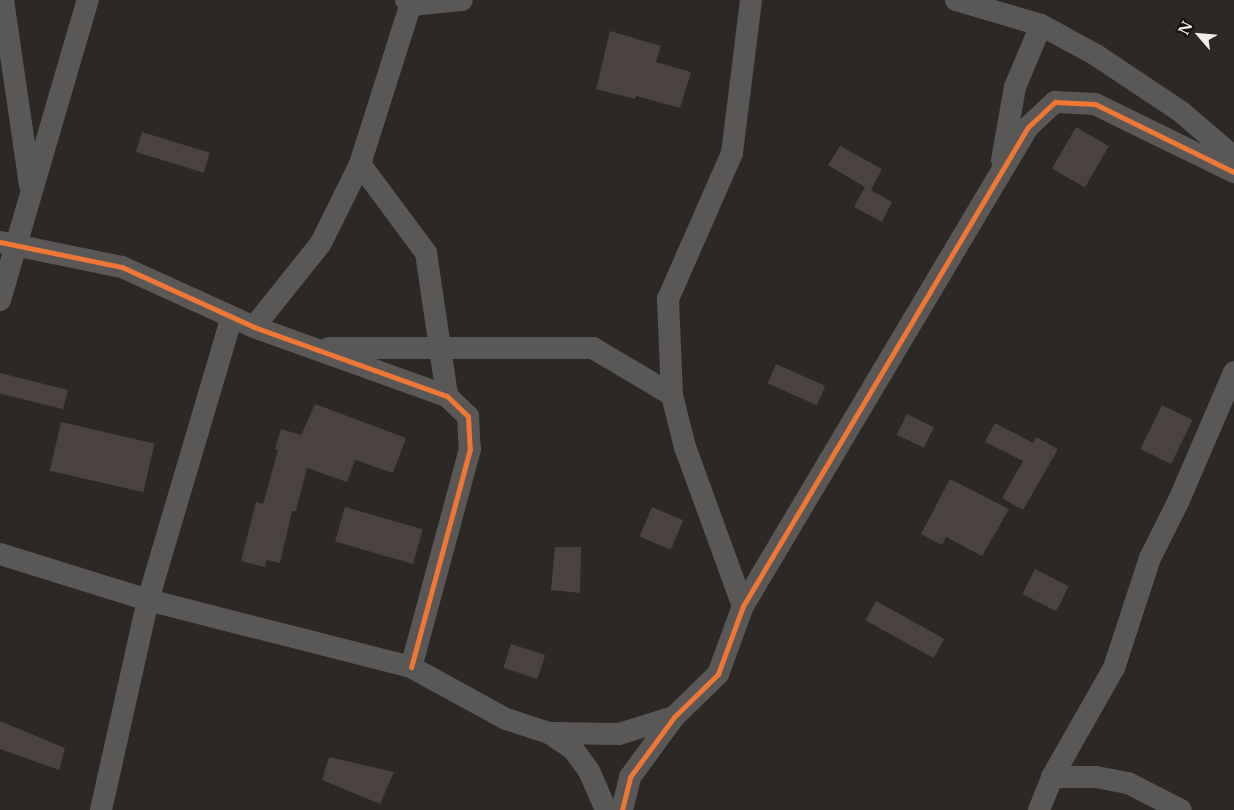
<!DOCTYPE html>
<style>
body{margin:0}
#map{position:relative;width:1234px;height:810px;overflow:hidden;background:#2c2826;font-family:"Libre Baskerville",serif}
div>[style]{position:absolute}
.building>*{inset:0;background:#4a4141;transform-origin:0 0}
.minor>*{height:22px;margin:-11px;padding:0 11px;transform-origin:11px;border-radius:11px;background:#595857}
.cycleway>*{height:5px;margin:-2.5px;padding:0 2.5px;transform-origin:2.5px;border-radius:2.5px;background:#f07635}
span{translate:-50% -50%;white-space:nowrap;text-align:center;line-height:1.15;-webkit-text-stroke:5px #14110f;paint-order:stroke}
.north{position:absolute;left:1174px;top:10px;width:50px;height:50px;-webkit-text-stroke:4px #14110f;paint-order:stroke;rotate:297deg;font-size:14px;font-weight:700;line-height:20px;text-align:center;color:#f1ecea}
.north::after{content:'';display:block;margin:auto;width:18px;height:22px;background:#f1ecea;clip-path:polygon(50% 0,100% 100%,50% 72%,0 100%)}
</style>
<div id="map">
<div class="building">
<i style="clip-path:polygon(610px 31px,661px 46px,656px 62px,691px 72px,680px 108px,636px 96px,635px 99px,596px 89px)"></i>
<i style="left:1076px;top:127px;width:38px;height:48px;rotate:30deg"></i>
<i style="left:142px;top:132px;width:71px;height:21px;rotate:17deg"></i>
<i style="clip-path:polygon(840px 146px,882px 169px,871px 190px,892px 202px,882px 222px,854px 207px,865px 187px,868px 189px,828px 165px)"></i>
<i style="left:776px;top:364px;width:54px;height:21px;rotate:24deg"></i>
<i style="left:0;top:373px;width:70px;height:20px;rotate:14deg"></i>
<i style="clip-path:polygon(315px 404px,406px 438px,393px 473px,355px 460px,347px 482px,307px 468px,296px 511px,292px 511px,280px 563px,266px 560px,265px 567px,241px 561px,256px 502px,263px 504px,278px 450px,275px 449px,281px 429px,301px 435px)"></i>
<i style="left:1162px;top:405px;width:34px;height:49px;rotate:26deg"></i>
<i style="left:907px;top:414px;width:30px;height:23px;rotate:26deg"></i>
<i style="left:61px;top:422px;width:96px;height:50px;rotate:13deg"></i>
<i style="clip-path:polygon(995px 423px,1033px 443px,1036px 437px,1058px 449px,1023px 510px,1002px 498px,1023px 461px,985px 442px)"></i>
<i style="clip-path:polygon(950px 479px,1009px 509px,982px 556px,946px 537px,942px 545px,921px 534px)"></i>
<i style="left:345px;top:507px;width:81px;height:36px;rotate:16deg"></i>
<i style="left:652px;top:507px;width:34px;height:32px;rotate:23deg"></i>
<i style="clip-path:polygon(555px 547px,581px 547px,580px 593px,551px 590px)"></i>
<i style="left:1035px;top:569px;width:38px;height:28px;rotate:27deg"></i>
<i style="left:876px;top:601px;width:78px;height:22px;rotate:29deg"></i>
<i style="left:511px;top:644px;width:36px;height:25px;rotate:18deg"></i>
<i style="clip-path:polygon(0 721px,65px 748px,59px 770px,0 749px)"></i>
<i style="clip-path:polygon(329px 757px,394px 772px,380px 804px,322px 780px)"></i>
</div>
<div class="minor">
<i style="left:3px;top:0;width:186px;rotate:81.7deg"></i>
<i style="left:406px;top:0;width:7px;rotate:45deg"></i>
<i style="left:411px;top:5px;width:51px;rotate:-5.6deg"></i>
<i style="left:956px;top:0;width:89px;rotate:16.4deg"></i>
<i style="left:1041px;top:25px;width:63px;rotate:28.6deg"></i>
<i style="left:1096px;top:55px;width:101px;rotate:33.7deg"></i>
<i style="left:1180px;top:111px;width:71px;rotate:40.4deg"></i>
<i style="left:1002px;top:160px;width:74px;rotate:-79.9deg"></i>
<i style="left:1015px;top:87px;width:67px;rotate:-67.2deg"></i>
<i style="left:360px;top:164px;width:111px;rotate:53.4deg"></i>
<i style="left:426px;top:253px;width:145px;rotate:81.6deg"></i>
<i style="left:0;top:242px;width:125px;rotate:11.6deg"></i>
<i style="left:122px;top:267px;width:145px;rotate:24.4deg"></i>
<i style="left:254px;top:327px;width:205px;rotate:19.7deg"></i>
<i style="left:447px;top:396px;width:29px;rotate:44deg"></i>
<i style="left:468px;top:416px;width:33px;rotate:87deg"></i>
<i style="left:470px;top:449px;width:226px;rotate:105.1deg"></i>
<i style="left:0;top:300px;width:313px;rotate:-73.7deg"></i>
<i style="left:254px;top:327px;width:107px;rotate:-51.4deg"></i>
<i style="left:321px;top:243px;width:88px;rotate:-63.7deg"></i>
<i style="left:360px;top:164px;width:172px;rotate:-72.4deg"></i>
<i style="left:329px;top:348px;width:264px"></i>
<i style="left:593px;top:348px;width:92px;rotate:30.7deg"></i>
<i style="left:672px;top:395px;width:54px;rotate:76deg"></i>
<i style="left:685px;top:447px;width:169px;rotate:70deg"></i>
<i style="left:672px;top:395px;width:96px;rotate:-92.4deg"></i>
<i style="left:668px;top:299px;width:159px;rotate:-66.3deg"></i>
<i style="left:732px;top:153px;width:154px;rotate:-82.9deg"></i>
<i style="left:0;top:554px;width:155px;rotate:17.3deg"></i>
<i style="left:148px;top:600px;width:271px;rotate:14.3deg"></i>
<i style="left:411px;top:667px;width:108px;rotate:28.7deg"></i>
<i style="left:506px;top:719px;width:45px;rotate:18deg"></i>
<i style="left:549px;top:733px;width:29px;rotate:34deg"></i>
<i style="left:573px;top:749px;width:27px;rotate:54deg"></i>
<i style="left:589px;top:771px;width:43px;rotate:66.4deg"></i>
<i style="left:549px;top:733px;width:70px;rotate:0.8deg"></i>
<i style="left:619px;top:734px;width:58px;rotate:-17.2deg"></i>
<i style="left:1052px;top:777px;width:44px"></i>
<i style="left:1096px;top:777px;width:33px;rotate:11deg"></i>
<i style="left:1128px;top:783px;width:59px;rotate:27deg"></i>
<i style="left:101px;top:810px;width:215px;rotate:-77.4deg"></i>
<i style="left:148px;top:600px;width:295px;rotate:-73.5deg"></i>
<i style="left:622px;top:810px;width:34px;rotate:-76deg"></i>
<i style="left:630px;top:777px;width:74px;rotate:-53.7deg"></i>
<i style="left:674px;top:717px;width:62px;rotate:-44.3deg"></i>
<i style="left:718px;top:674px;width:72px;rotate:-69.8deg"></i>
<i style="left:743px;top:606px;width:557px;rotate:-59.25deg"></i>
<i style="left:1028px;top:127px;width:37px;rotate:-43deg"></i>
<i style="left:1055px;top:102px;width:40px;rotate:2.9deg"></i>
<i style="left:1095px;top:104px;width:155px;rotate:26.1deg"></i>
<i style="left:1039px;top:810px;width:35px;rotate:-68deg"></i>
<i style="left:1052px;top:777px;width:125px;rotate:-60.4deg"></i>
<i style="left:1114px;top:668px;width:116px;rotate:-71.9deg"></i>
<i style="left:1150px;top:558px;width:65px;rotate:-63.4deg"></i>
<i style="left:1179px;top:500px;width:139px;rotate:-66.7deg"></i>
</div>
<div class="cycleway">
<i style="left:0;top:242px;width:125px;rotate:11.6deg"></i>
<i style="left:122px;top:267px;width:145px;rotate:24.4deg"></i>
<i style="left:254px;top:327px;width:205px;rotate:19.7deg"></i>
<i style="left:447px;top:396px;width:29px;rotate:44deg"></i>
<i style="left:468px;top:416px;width:33px;rotate:87deg"></i>
<i style="left:470px;top:449px;width:226px;rotate:105.1deg"></i>
<i style="left:622px;top:810px;width:34px;rotate:-76deg"></i>
<i style="left:630px;top:777px;width:74px;rotate:-53.7deg"></i>
<i style="left:674px;top:717px;width:62px;rotate:-44.3deg"></i>
<i style="left:718px;top:674px;width:72px;rotate:-69.8deg"></i>
<i style="left:743px;top:606px;width:557px;rotate:-59.25deg"></i>
<i style="left:1028px;top:127px;width:37px;rotate:-43deg"></i>
<i style="left:1055px;top:102px;width:40px;rotate:2.9deg"></i>
<i style="left:1095px;top:104px;width:155px;rotate:26.1deg"></i>
</div>
<div class="north">N</div>
</div>
